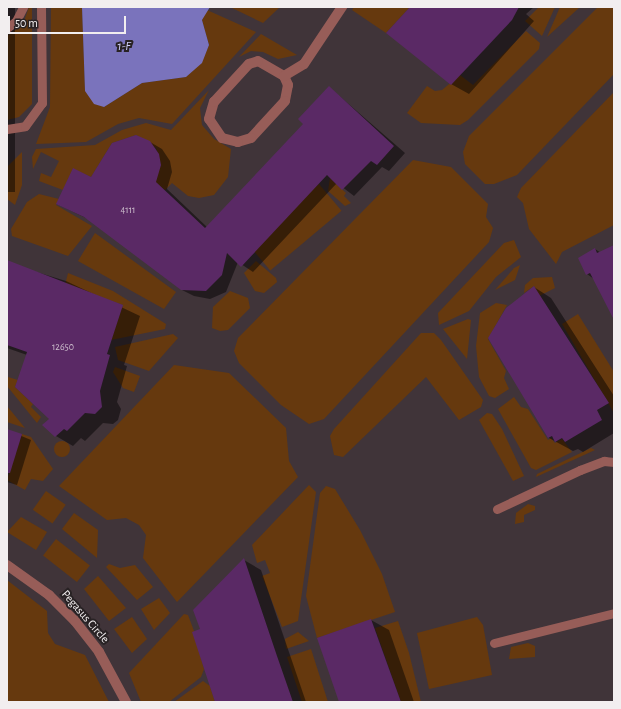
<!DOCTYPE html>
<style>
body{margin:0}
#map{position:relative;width:621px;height:709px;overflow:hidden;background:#322c2e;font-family:"Alegreya Sans",sans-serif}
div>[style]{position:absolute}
.built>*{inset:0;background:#403439;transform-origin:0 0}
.green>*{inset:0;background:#66390e;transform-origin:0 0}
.round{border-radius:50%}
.water>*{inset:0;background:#7a73bc}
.shadow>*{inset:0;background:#0007;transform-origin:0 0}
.building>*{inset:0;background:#5a2965}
.service>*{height:9px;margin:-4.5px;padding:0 4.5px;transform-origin:4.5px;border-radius:4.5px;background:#975d58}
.pedestrian>*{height:10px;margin:-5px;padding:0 5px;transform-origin:5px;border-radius:5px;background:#975d58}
.minor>*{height:10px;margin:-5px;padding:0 5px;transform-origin:5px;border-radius:5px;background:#975d58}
span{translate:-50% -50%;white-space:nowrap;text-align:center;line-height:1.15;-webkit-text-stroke:4px #282224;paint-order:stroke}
.number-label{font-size:10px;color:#ccbdcc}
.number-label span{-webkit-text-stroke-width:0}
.street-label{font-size:12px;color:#f2eeef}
.water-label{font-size:13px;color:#d0cef7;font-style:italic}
.frame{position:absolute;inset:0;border:8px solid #f2eeef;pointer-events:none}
.scale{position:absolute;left:8px;top:16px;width:118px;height:18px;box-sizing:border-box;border:2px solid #f2eeef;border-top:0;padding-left:5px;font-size:12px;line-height:14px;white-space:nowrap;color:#f2eeef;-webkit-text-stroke:3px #282224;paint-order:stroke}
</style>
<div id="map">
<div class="built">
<i style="left:7px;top:7px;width:607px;height:695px"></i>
</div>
<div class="green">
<i style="clip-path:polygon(29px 7px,32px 7px,32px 104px,19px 117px,7px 120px,7px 36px,23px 24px)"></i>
<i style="clip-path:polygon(51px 7px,82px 7px,85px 91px,104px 107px,142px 83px,186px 77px,201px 63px,209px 45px,202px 20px,207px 10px,256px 32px,172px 124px,139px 118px,118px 124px,86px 142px,36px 144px,50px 107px)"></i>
<i style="clip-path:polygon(230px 7px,280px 7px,263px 23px)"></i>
<i style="clip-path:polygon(354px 7px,410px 7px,386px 33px,352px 10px)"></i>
<i style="clip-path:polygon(539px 7px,555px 7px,542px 36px,525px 21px)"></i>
<i style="clip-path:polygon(560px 7px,580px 7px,547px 37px)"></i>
<i style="clip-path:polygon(598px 7px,614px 7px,614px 74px,517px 175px,494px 184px,485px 184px,465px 164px,463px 152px,469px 136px)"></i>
<i style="clip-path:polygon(526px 31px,540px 43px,539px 49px,468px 120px,460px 125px,421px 123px,407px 113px,427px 86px,435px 91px,442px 90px,460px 75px,473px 85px)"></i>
<i style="clip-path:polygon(261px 34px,297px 55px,278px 59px,263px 52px,251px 51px,239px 57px)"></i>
<i style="clip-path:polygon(209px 90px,200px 108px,202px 125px,214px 139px,231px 149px,228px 177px,214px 195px,199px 198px,188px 196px,172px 183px,165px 190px,154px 181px,161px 165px,156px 148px,136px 135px,112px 143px,91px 177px,73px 169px,63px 190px,39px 181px,41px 173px,51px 177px,59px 161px,41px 152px,33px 169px,32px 157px,36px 149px,95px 145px,122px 130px,146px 123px,171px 130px)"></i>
<i style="clip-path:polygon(614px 92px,614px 225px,562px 252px,556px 264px,529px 229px,523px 203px,517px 197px,521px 188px)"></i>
<i style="clip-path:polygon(22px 152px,22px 185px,15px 205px,7px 199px,8px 166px)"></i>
<i style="clip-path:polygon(413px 160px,451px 167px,488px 204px,486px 217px,493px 228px,489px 242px,324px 419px,309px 424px,281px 405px,239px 363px,234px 351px,238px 338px)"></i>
<i style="clip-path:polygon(330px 178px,346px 193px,344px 196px,351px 203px,345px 206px,328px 191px)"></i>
<i style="left:319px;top:184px;width:35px;height:93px;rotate:50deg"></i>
<i style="clip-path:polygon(39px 194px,59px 199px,56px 205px,92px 226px,68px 256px,12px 236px,11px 229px,27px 202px)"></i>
<i style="clip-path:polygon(95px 233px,176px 292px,164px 309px,78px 261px)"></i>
<i style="clip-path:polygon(514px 240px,521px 257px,496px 277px,469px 311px,439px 325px,438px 313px,504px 243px)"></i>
<i style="clip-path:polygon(256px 261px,276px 278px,277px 282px,264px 293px,255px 291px,244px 273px)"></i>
<i style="clip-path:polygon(520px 265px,515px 280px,495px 290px,514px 268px)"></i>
<i style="clip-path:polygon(68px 273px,113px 291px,166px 324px,165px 329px,111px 340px,123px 305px,65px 285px)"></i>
<i style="clip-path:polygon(552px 277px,555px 288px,539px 296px,534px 286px,524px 293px,525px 285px,533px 278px)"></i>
<i style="clip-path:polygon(230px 291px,248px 298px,250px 308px,228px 330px,220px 331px,212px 328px,213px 307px)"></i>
<i style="clip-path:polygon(496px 303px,507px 305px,488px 339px,506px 371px,504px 378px,509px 389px,495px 398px,489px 396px,479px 377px,476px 346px,480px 313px)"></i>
<i style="clip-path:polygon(578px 314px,614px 372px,614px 413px,562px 324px)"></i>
<i style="clip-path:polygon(468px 319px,471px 320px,467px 359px,443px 329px)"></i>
<i style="clip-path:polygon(421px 333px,434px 333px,441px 340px,483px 400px,481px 407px,459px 420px,426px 377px,343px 457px,334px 455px,330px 436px,334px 429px)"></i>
<i style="clip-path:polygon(173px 334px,178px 338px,149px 371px,118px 360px,115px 347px)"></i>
<i style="clip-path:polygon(174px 365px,229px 373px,286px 428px,289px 461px,298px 477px,177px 602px,143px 558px,146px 535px,139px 525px,126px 518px,107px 520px,59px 486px)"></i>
<i style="clip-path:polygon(115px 367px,140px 376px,134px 392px,123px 388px,113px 372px)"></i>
<i style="clip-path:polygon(8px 377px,18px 380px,15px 387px,33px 404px,31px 407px,41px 417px,37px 423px,7px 386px)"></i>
<i style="clip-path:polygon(514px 397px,521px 407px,528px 409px,548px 440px,551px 438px,555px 443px,562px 439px,572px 452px,536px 470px,531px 468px,498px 409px)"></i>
<i style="clip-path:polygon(7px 406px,25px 428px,7px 422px)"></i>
<i style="clip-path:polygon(487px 413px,492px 414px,502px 429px,524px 476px,513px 481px,479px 420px)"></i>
<i style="clip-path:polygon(22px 434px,31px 437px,53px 469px,43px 481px,31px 479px,25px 490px,7px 480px)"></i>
<i class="round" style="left:54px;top:441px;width:16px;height:16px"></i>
<i style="clip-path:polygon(591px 448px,595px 450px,536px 477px,537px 474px)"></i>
<i style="clip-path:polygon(309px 485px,316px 492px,298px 621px,282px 627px,262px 576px,270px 573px,265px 560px,257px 563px,252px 545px)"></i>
<i style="clip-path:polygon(326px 486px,335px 489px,360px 530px,382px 574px,395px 612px,317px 638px,306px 596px,320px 493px)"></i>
<i style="left:46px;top:491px;width:24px;height:23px;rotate:35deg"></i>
<i style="clip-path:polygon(528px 504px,535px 506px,535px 510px,524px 515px,524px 522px,515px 524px,516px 513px)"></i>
<i style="clip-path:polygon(74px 513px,98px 530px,97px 558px,62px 529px)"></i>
<i style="clip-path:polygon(21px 517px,47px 532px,36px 550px,7px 532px)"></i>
<i style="left:56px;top:539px;width:43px;height:21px;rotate:38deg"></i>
<i style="clip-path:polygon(109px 564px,120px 568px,135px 565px,153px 587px,137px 600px,106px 567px)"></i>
<i style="clip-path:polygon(98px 576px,126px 608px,109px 621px,84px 589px)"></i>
<i style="clip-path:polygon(7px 580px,47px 611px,48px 633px,55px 644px,85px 655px,109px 702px,7px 702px)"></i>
<i style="clip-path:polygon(159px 598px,170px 613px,154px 630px,141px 609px)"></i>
<i style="clip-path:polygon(184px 614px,188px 615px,194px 631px,204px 669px,201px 677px,169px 702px,141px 702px,129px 673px)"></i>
<i style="clip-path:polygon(132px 617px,147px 639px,132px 653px,114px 629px)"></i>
<i style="clip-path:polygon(477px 617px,483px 625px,492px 675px,429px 689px,417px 633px)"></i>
<i style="clip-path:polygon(398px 621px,409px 653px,421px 702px,401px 702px,375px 628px)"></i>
<i style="clip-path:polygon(298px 632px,309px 641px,286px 649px,285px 639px)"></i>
<i style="clip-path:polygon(528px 643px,535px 646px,535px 657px,509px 659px,511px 647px)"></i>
<i style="clip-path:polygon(311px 649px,328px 702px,302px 702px,287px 657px)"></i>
<i style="clip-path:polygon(203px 681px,210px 686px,215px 702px,174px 702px)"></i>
</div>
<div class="water">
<i style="clip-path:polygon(82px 7px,210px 7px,202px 20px,209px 45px,202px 63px,186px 77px,142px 83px,104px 107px,94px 104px,85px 91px)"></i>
</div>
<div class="shadow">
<i style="left:7px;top:7px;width:8px;height:185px"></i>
<i style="clip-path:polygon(411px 7px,534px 7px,526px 14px,534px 21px,469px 94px,451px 84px)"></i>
<i style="clip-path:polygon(329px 87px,405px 153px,389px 171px,382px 167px,354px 196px,337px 183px,253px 272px,238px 262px,226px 292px,210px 299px,194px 296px,182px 290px,90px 220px,57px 204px,91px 178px,150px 142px,162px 149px,170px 161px,172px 172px,167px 189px,207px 227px,305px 124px)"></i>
<i style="clip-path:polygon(614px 247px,614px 318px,594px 279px,587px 274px,595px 249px,601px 253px)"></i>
<i style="clip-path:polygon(7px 263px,66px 281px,140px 316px,124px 365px,127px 366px,117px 402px,121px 409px,118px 420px,113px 424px,103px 423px,85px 441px,81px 438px,73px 446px,56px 436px,27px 355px,7px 348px)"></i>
<i style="clip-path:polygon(534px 287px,551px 298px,614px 396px,614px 433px,583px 452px,578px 449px,573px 451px,549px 438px,490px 338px)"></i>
<i style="clip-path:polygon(7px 430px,31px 440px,17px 485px,7px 482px)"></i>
<i style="clip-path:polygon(244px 560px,261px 570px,306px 702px,217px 702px,201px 630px)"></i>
<i style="clip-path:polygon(371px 620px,389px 630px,414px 702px,341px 702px)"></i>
</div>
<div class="building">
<i style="clip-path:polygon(410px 7px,519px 7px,512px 20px,451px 85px,386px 33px)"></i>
<i style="clip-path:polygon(329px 86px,394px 146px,377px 165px,371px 161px,342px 190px,327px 175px,241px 267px,227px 253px,222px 275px,206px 291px,181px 290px,84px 217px,56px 204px,73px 168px,91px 177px,112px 143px,136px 135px,150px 141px,159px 154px,161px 165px,156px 182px,205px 228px,303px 124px,298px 119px)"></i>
<i style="clip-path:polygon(614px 245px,614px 320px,590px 273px,586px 275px,578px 258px,595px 248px,597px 253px)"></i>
<i style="clip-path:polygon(7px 260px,123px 305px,107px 354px,110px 355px,100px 391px,102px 407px,95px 414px,85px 413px,67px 431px,64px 429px,55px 437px,42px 425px,49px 419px,15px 387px,27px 352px,7px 345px)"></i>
<i style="clip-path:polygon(534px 286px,609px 403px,597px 410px,602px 420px,565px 442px,562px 438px,555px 442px,552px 436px,548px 438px,488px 338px,506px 308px)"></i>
<i style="clip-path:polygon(7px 429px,22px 434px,10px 473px,7px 473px)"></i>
<i style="clip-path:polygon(244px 558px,277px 656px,293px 702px,215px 702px,192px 632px,200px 629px,193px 610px)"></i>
<i style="clip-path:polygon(371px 619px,401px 702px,339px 702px,317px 638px)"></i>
</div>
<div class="service">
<i style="left:7px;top:28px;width:11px;rotate:-38deg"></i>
<i style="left:16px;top:21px;width:16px;rotate:-63deg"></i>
<i style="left:7px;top:129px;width:18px;rotate:-9deg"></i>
<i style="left:25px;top:126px;width:29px;rotate:-54deg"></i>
<i style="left:42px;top:103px;width:96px;rotate:-90.6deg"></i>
<i style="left:497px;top:509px;width:92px;rotate:-25.2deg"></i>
<i style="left:580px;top:470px;width:26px;rotate:-21deg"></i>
<i style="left:604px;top:461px;width:10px;rotate:6deg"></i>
<i style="left:494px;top:643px;width:124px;rotate:-14deg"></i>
</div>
<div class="pedestrian">
<i style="left:7px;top:565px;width:52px;rotate:35.5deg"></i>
<i style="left:49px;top:595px;width:37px;rotate:45deg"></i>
<i style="left:75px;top:621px;width:39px;rotate:52deg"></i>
<i style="left:99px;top:652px;width:57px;rotate:61.6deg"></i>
</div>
<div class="minor">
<i style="left:258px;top:61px;width:30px;rotate:30deg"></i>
<i style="left:284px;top:76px;width:10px;rotate:66deg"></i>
<i style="left:288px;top:85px;width:16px;rotate:101deg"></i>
<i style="left:285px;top:101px;width:50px;rotate:132.6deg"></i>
<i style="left:251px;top:138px;width:14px;rotate:163deg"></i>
<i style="left:238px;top:142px;width:16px;rotate:-166deg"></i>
<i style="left:222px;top:138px;width:23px;rotate:-124deg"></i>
<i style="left:209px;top:119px;width:18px;rotate:-74deg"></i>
<i style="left:214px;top:102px;width:52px;rotate:-47.4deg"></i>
<i style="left:249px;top:64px;width:9px;rotate:-18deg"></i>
<i style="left:284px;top:76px;width:23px;rotate:-31deg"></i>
<i style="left:304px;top:64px;width:69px;rotate:-56.3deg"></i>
</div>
<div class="number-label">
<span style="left:128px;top:211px">4111</span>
<span style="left:63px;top:348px">12650</span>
</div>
<div class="street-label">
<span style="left:85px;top:617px;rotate:49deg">Pegasus Circle</span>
</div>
<div class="water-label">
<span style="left:124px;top:47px">1-F</span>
</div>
<div class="frame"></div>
<div class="scale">50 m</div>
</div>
